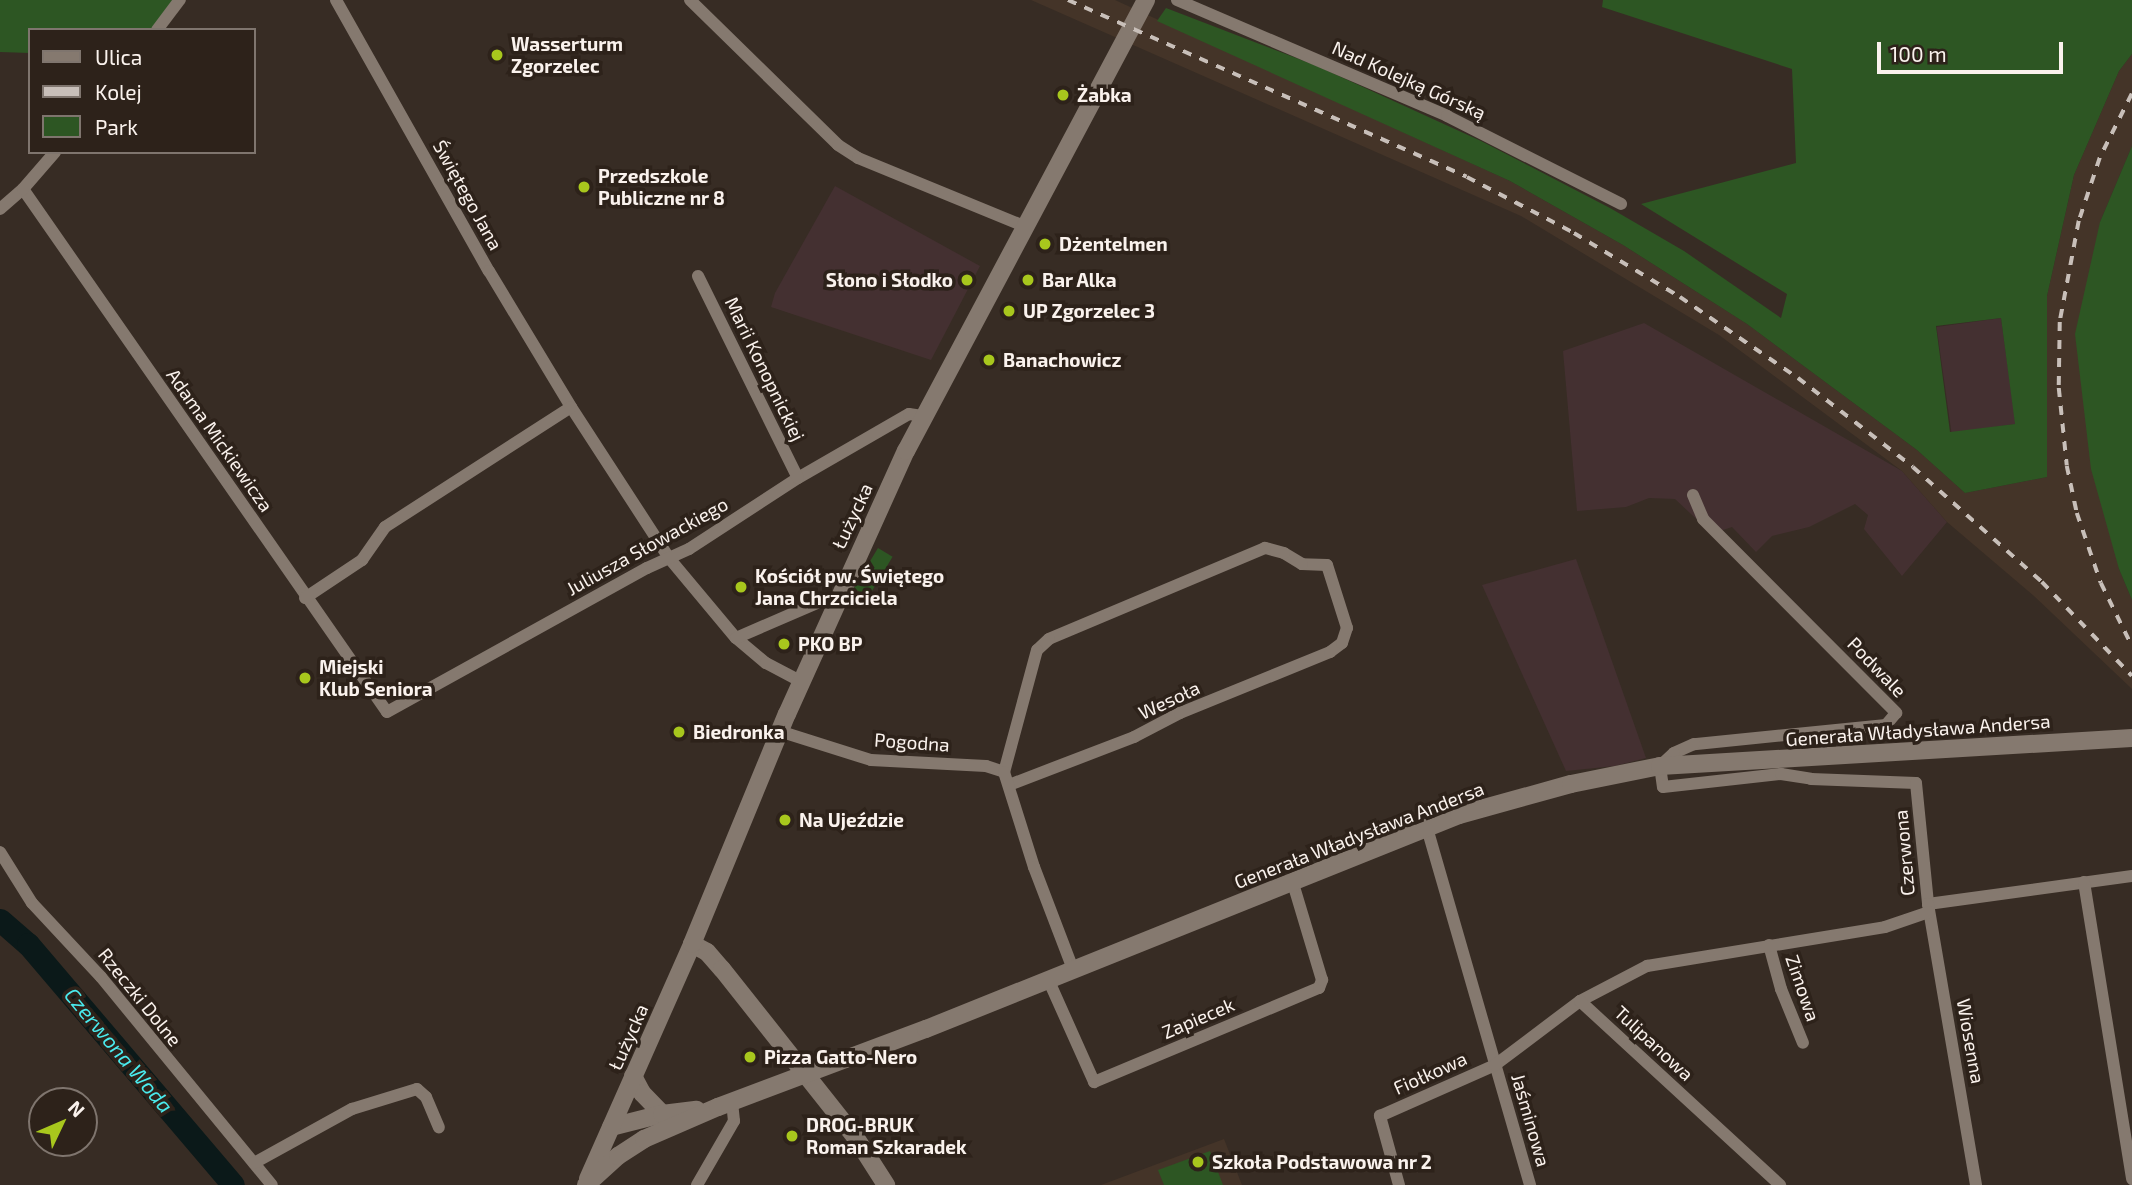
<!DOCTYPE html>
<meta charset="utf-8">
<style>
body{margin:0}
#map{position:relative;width:2132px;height:1185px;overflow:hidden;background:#372c24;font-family:"Exo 2",sans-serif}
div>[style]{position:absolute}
.industrial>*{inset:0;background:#443031;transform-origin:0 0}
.built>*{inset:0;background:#443428}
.green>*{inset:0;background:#2d5623;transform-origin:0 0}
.river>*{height:23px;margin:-11.5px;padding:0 11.5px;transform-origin:11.5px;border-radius:11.5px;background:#0b1919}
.street>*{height:12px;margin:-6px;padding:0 6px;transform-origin:6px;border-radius:6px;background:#85796f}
.secondary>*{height:18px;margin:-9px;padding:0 9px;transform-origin:9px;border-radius:9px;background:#85796f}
.rail>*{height:3.5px;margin-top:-1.75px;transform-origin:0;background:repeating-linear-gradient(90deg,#c8bfb9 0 9px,transparent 0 18px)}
.dots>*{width:19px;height:19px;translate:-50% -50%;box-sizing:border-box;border:4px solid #2d221a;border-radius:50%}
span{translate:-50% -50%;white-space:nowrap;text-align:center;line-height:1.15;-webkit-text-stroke:7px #2d221a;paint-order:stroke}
.poi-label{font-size:19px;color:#faf2ed;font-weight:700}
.left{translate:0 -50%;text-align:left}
.right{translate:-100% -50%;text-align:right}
.street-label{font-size:19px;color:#faf2ed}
.water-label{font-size:21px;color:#4aeaed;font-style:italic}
.legend{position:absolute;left:28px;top:28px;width:228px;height:126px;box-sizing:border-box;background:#2d221a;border:2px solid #7f756e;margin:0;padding:9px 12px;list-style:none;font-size:21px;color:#faf2ed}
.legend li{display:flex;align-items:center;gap:14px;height:35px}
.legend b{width:35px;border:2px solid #7f756e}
.north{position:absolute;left:28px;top:1087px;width:70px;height:70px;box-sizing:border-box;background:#2d221a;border:2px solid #7f756e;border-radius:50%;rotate:46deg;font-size:19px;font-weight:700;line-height:28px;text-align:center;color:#faf2ed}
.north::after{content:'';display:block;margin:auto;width:24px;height:32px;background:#a8c71d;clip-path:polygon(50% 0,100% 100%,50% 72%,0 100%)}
.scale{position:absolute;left:1877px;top:42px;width:186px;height:32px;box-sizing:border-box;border:4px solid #faf2ed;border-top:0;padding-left:9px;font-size:21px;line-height:24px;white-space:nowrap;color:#faf2ed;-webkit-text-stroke:5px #2d221a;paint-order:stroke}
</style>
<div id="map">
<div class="industrial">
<i style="clip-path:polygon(835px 186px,980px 266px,931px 360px,771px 307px,775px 293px)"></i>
<i style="left:2001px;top:318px;width:107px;height:65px;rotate:82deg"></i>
<i style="clip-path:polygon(1644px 323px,1902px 471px,1947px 522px,1902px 576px,1864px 529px,1868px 515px,1855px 504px,1809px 527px,1772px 536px,1756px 552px,1732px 527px,1720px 531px,1707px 529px,1675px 499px,1649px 498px,1626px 507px,1577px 511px,1563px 351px)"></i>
<i style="clip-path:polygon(1576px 559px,1646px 758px,1615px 766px,1566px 771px,1482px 585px)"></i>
</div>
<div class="built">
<i style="clip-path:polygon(1031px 0,1115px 0,1510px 181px,1623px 245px,1747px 324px,1917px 450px,1965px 493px,2047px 477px,2047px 296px,2074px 175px,2119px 71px,2132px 54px,2132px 146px,2100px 222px,2119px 569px,2132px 600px,2132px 689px,2034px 596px,1947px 522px,1902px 471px,1719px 335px,1521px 216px)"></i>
<i style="clip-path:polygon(1224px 1139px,1242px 1185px,1101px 1185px)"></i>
</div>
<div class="green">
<i style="clip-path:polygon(0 0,175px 0,153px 30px,30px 30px,30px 53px,0 52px)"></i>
<i style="clip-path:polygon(evenodd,1603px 0,2132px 0,2132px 54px,2119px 71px,2074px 175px,2047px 296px,2047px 477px,1965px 493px,1917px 450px,1747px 324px,1623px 245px,1510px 181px,1157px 21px,1166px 8px,1317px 66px,1481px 141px,1610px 208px,1684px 251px,1781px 318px,1787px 294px,1641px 204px,1796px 163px,1792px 69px,1602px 7px,1603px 0,2001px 318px,2015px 424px,1950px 432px,1936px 326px,2001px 318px)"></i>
<i style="clip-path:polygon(2132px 146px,2132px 600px,2119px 569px,2091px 469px,2075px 334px,2100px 222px)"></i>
<i style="left:878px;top:548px;width:17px;height:47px;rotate:31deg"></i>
<i style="clip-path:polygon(1210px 1151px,1223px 1185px,1164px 1185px,1158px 1170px)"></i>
</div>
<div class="river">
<i style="left:0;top:920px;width:37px;rotate:41deg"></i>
<i style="left:28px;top:944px;width:316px;rotate:49.6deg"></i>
</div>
<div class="street">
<i style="left:336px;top:0;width:311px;rotate:60.6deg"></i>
<i style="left:489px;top:271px;width:159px;rotate:58.9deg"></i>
<i style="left:571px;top:407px;width:180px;rotate:57deg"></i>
<i style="left:669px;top:558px;width:104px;rotate:50.1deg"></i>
<i style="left:736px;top:638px;width:39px;rotate:40deg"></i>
<i style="left:766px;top:663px;width:41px;rotate:27.8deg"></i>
<i style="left:690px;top:0;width:207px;rotate:44.4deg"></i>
<i style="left:838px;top:145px;width:24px;rotate:33deg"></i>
<i style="left:858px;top:158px;width:182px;rotate:22.3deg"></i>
<i style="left:1177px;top:0;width:294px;rotate:23.2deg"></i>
<i style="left:1447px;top:116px;width:195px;rotate:26.8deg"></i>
<i style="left:157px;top:30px;width:38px;rotate:-53deg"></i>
<i style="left:23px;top:189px;width:637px;rotate:55.16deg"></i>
<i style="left:387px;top:712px;width:297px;rotate:-29deg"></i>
<i style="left:647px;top:568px;width:46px;rotate:-24.3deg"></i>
<i style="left:689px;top:549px;width:130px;rotate:-33.1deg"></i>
<i style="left:798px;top:478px;width:128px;rotate:-30deg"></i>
<i style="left:909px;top:414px;width:15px;rotate:8deg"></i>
<i style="left:0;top:209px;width:30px;rotate:-41deg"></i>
<i style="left:23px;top:189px;width:49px;rotate:-49.1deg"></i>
<i style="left:698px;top:276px;width:225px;rotate:63.7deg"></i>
<i style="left:1693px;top:495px;width:26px;rotate:67deg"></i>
<i style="left:1703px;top:519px;width:274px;rotate:45.1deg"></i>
<i style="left:1896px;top:713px;width:16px;rotate:130deg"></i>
<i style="left:1886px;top:725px;width:193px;rotate:174.3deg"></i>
<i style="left:1694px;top:744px;width:22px;rotate:156deg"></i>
<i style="left:1674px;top:753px;width:19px;rotate:137deg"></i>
<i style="left:1660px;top:766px;width:21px;rotate:82deg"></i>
<i style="left:1663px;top:787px;width:119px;rotate:-6.3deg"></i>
<i style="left:1781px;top:774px;width:30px;rotate:9deg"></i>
<i style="left:1811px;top:779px;width:105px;rotate:2.2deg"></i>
<i style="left:1916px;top:783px;width:122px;rotate:84.3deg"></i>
<i style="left:1928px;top:904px;width:206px;rotate:-7.8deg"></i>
<i style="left:305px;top:598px;width:69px;rotate:-33.7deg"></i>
<i style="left:362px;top:560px;width:40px;rotate:-55.1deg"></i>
<i style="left:385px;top:527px;width:221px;rotate:-32.8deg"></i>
<i style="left:736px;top:638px;width:96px;rotate:-23.4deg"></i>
<i style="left:824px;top:600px;width:12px;rotate:20deg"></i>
<i style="left:779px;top:731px;width:96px;rotate:17.5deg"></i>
<i style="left:871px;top:760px;width:115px;rotate:3deg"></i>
<i style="left:986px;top:766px;width:19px;rotate:18deg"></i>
<i style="left:1009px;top:785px;width:134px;rotate:-21deg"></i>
<i style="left:1134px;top:737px;width:52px;rotate:-27.6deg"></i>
<i style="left:1180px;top:713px;width:162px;rotate:-22.1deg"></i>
<i style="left:1330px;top:652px;width:15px;rotate:-37deg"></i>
<i style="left:1342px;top:643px;width:16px;rotate:-72deg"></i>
<i style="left:1347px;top:628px;width:66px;rotate:-107.6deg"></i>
<i style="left:1327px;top:565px;width:25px;rotate:-178deg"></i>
<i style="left:1302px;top:564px;width:21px;rotate:-149deg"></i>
<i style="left:1284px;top:553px;width:20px;rotate:-165deg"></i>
<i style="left:1265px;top:548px;width:234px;rotate:157.2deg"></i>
<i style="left:1049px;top:639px;width:16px;rotate:137deg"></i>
<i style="left:1037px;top:650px;width:126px;rotate:105.1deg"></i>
<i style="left:1004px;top:772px;width:100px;rotate:72.5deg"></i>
<i style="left:1034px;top:867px;width:109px;rotate:69.1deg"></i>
<i style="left:1427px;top:828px;width:372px;rotate:73.9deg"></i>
<i style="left:0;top:852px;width:60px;rotate:57.9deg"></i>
<i style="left:32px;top:903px;width:101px;rotate:47deg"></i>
<i style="left:101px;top:977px;width:269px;rotate:50.6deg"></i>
<i style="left:2084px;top:882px;width:301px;rotate:80.8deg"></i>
<i style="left:1928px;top:904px;width:285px;rotate:80.3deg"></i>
<i style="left:1769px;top:945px;width:46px;rotate:74.7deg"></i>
<i style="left:1781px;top:989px;width:58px;rotate:67.8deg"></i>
<i style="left:1048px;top:979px;width:113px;rotate:65.9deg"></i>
<i style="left:1094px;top:1082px;width:244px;rotate:-22.7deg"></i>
<i style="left:1319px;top:988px;width:9px;rotate:-69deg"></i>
<i style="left:1322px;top:980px;width:104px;rotate:-106.7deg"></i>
<i style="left:1580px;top:1001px;width:76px;rotate:-27.6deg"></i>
<i style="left:1647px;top:966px;width:241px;rotate:-9.3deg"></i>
<i style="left:1885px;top:927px;width:46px;rotate:-18.8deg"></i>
<i style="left:254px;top:1163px;width:112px;rotate:-28.9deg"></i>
<i style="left:352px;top:1109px;width:68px;rotate:-17.1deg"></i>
<i style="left:417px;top:1089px;width:12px;rotate:42deg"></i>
<i style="left:426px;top:1097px;width:33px;rotate:67deg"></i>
<i style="left:697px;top:1185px;width:74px;rotate:-60deg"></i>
<i style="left:734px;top:1121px;width:18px;rotate:-96deg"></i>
<i style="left:1399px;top:1185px;width:72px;rotate:-105.4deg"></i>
<i style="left:1380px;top:1116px;width:126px;rotate:-23.9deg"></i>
<i style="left:1495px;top:1065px;width:106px;rotate:-37deg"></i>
<i style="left:1580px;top:1001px;width:272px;rotate:42.6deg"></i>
</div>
<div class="secondary">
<i style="left:692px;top:944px;width:17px;rotate:28deg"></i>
<i style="left:707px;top:952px;width:23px;rotate:49deg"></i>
<i style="left:722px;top:969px;width:216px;rotate:51.6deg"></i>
<i style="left:856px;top:1138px;width:56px;rotate:57.4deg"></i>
<i style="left:633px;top:1076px;width:19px;rotate:62deg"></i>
<i style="left:642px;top:1093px;width:29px;rotate:46deg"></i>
<i style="left:611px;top:1127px;width:53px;rotate:-14.3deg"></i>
<i style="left:662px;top:1114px;width:35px;rotate:-7deg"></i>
<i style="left:588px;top:1179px;width:257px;rotate:-66.1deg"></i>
<i style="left:692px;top:944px;width:249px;rotate:-67.6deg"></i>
<i style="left:787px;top:714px;width:289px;rotate:-65.7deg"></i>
<i style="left:906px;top:451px;width:511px;rotate:-61.98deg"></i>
<i style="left:586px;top:1185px;width:43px;rotate:-42.2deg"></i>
<i style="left:618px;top:1156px;width:31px;rotate:-33deg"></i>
<i style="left:644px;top:1139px;width:81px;rotate:-23.4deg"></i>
<i style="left:718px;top:1107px;width:222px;rotate:-20.6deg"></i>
<i style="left:926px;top:1029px;width:574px;rotate:-21.88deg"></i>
<i style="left:1459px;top:815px;width:116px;rotate:-15.5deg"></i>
<i style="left:1571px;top:784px;width:91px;rotate:-11.4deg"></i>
<i style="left:1660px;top:766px;width:473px;rotate:-3.4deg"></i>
</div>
<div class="rail">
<i style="left:1068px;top:0;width:436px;rotate:23.9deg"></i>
<i style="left:1467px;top:177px;width:121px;rotate:27.6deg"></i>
<i style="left:1574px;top:233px;width:124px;rotate:31.1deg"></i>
<i style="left:1680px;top:297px;width:143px;rotate:34.5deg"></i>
<i style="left:1798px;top:378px;width:145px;rotate:37.7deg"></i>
<i style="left:1913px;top:467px;width:173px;rotate:41.7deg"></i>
<i style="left:2042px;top:582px;width:130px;rotate:46.2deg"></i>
<i style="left:2132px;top:94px;width:72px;rotate:116.6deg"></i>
<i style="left:2100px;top:158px;width:66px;rotate:108.4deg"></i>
<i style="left:2079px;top:221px;width:103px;rotate:100.7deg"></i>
<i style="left:2060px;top:322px;width:66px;rotate:90.9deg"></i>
<i style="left:2059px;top:388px;width:78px;rotate:84.1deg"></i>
<i style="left:2067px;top:466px;width:48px;rotate:78deg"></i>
<i style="left:2077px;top:513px;width:74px;rotate:71.1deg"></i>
<i style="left:2101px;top:583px;width:70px;rotate:63.8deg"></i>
</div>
<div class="dots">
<i style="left:497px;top:55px;background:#a8c71d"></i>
<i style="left:1063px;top:95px;background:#a8c71d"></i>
<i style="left:584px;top:187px;background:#a8c71d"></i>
<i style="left:1045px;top:244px;background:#a8c71d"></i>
<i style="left:967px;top:280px;background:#a8c71d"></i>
<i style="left:1028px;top:280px;background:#a8c71d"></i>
<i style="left:1009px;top:311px;background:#a8c71d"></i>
<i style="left:989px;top:360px;background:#a8c71d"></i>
<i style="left:741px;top:587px;background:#a8c71d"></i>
<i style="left:784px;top:644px;background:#a8c71d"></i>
<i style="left:305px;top:678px;background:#a8c71d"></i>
<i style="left:679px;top:732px;background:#a8c71d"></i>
<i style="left:785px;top:820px;background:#a8c71d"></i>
<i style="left:750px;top:1057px;background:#a8c71d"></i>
<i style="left:792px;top:1136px;background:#a8c71d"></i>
<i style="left:1198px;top:1162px;background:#a8c71d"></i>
</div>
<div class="poi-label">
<span class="left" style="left:511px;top:55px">Wasserturm<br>Zgorzelec</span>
<span class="left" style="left:1077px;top:95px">Żabka</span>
<span class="left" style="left:598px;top:187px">Przedszkole<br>Publiczne nr 8</span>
<span class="left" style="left:1059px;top:244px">Dżentelmen</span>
<span class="right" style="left:953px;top:280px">Słono i Słodko</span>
<span class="left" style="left:1042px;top:280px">Bar Alka</span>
<span class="left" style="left:1023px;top:311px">UP Zgorzelec 3</span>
<span class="left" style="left:1003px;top:360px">Banachowicz</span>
<span class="left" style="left:755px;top:587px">Kościół pw. Świętego<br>Jana Chrzciciela</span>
<span class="left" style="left:798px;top:644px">PKO BP</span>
<span class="left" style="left:319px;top:678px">Miejski<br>Klub Seniora</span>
<span class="left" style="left:693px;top:732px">Biedronka</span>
<span class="left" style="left:799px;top:820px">Na Ujeździe</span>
<span class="left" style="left:764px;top:1057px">Pizza Gatto-Nero</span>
<span class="left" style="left:806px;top:1136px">DROG-BRUK<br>Roman Szkaradek</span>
<span class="left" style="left:1212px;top:1162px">Szkoła Podstawowa nr 2</span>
</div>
<div class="street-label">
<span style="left:1409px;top:80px;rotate:24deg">Nad Kolejką Górską</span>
<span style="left:468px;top:195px;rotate:61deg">Świętego Jana</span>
<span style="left:765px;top:369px;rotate:64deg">Marii Konopnickiej</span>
<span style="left:220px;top:440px;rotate:55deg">Adama Mickiewicza</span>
<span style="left:852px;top:516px;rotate:-65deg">Łużycka</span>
<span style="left:647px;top:546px;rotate:-29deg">Juliusza Słowackiego</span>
<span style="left:1877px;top:667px;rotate:46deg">Podwale</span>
<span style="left:1169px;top:700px;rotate:-25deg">Wesoła</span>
<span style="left:1918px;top:730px;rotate:-4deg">Generała Władysława Andersa</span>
<span style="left:912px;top:742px;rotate:4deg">Pogodna</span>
<span style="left:1359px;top:835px;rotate:-21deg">Generała Władysława Andersa</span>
<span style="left:1904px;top:853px;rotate:-95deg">Czerwona</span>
<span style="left:1803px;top:988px;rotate:71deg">Zimowa</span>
<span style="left:140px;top:997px;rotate:51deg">Rzeczki Dolne</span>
<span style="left:1198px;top:1018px;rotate:-23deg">Zapiecek</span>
<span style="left:628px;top:1037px;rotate:-66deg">Łużycka</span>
<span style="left:1971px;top:1041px;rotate:80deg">Wiosenna</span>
<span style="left:1654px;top:1043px;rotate:43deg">Tulipanowa</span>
<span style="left:1430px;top:1073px;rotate:-24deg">Fiołkowa</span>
<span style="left:1531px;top:1120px;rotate:74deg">Jaśminowa</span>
</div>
<div class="water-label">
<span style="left:119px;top:1050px;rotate:50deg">Czerwona Woda</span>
</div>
<ul class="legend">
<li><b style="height:9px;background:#85796f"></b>Ulica</li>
<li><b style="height:9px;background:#c8bfb9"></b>Kolej</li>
<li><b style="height:19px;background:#2d5623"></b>Park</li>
</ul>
<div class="north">N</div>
<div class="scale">100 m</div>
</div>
